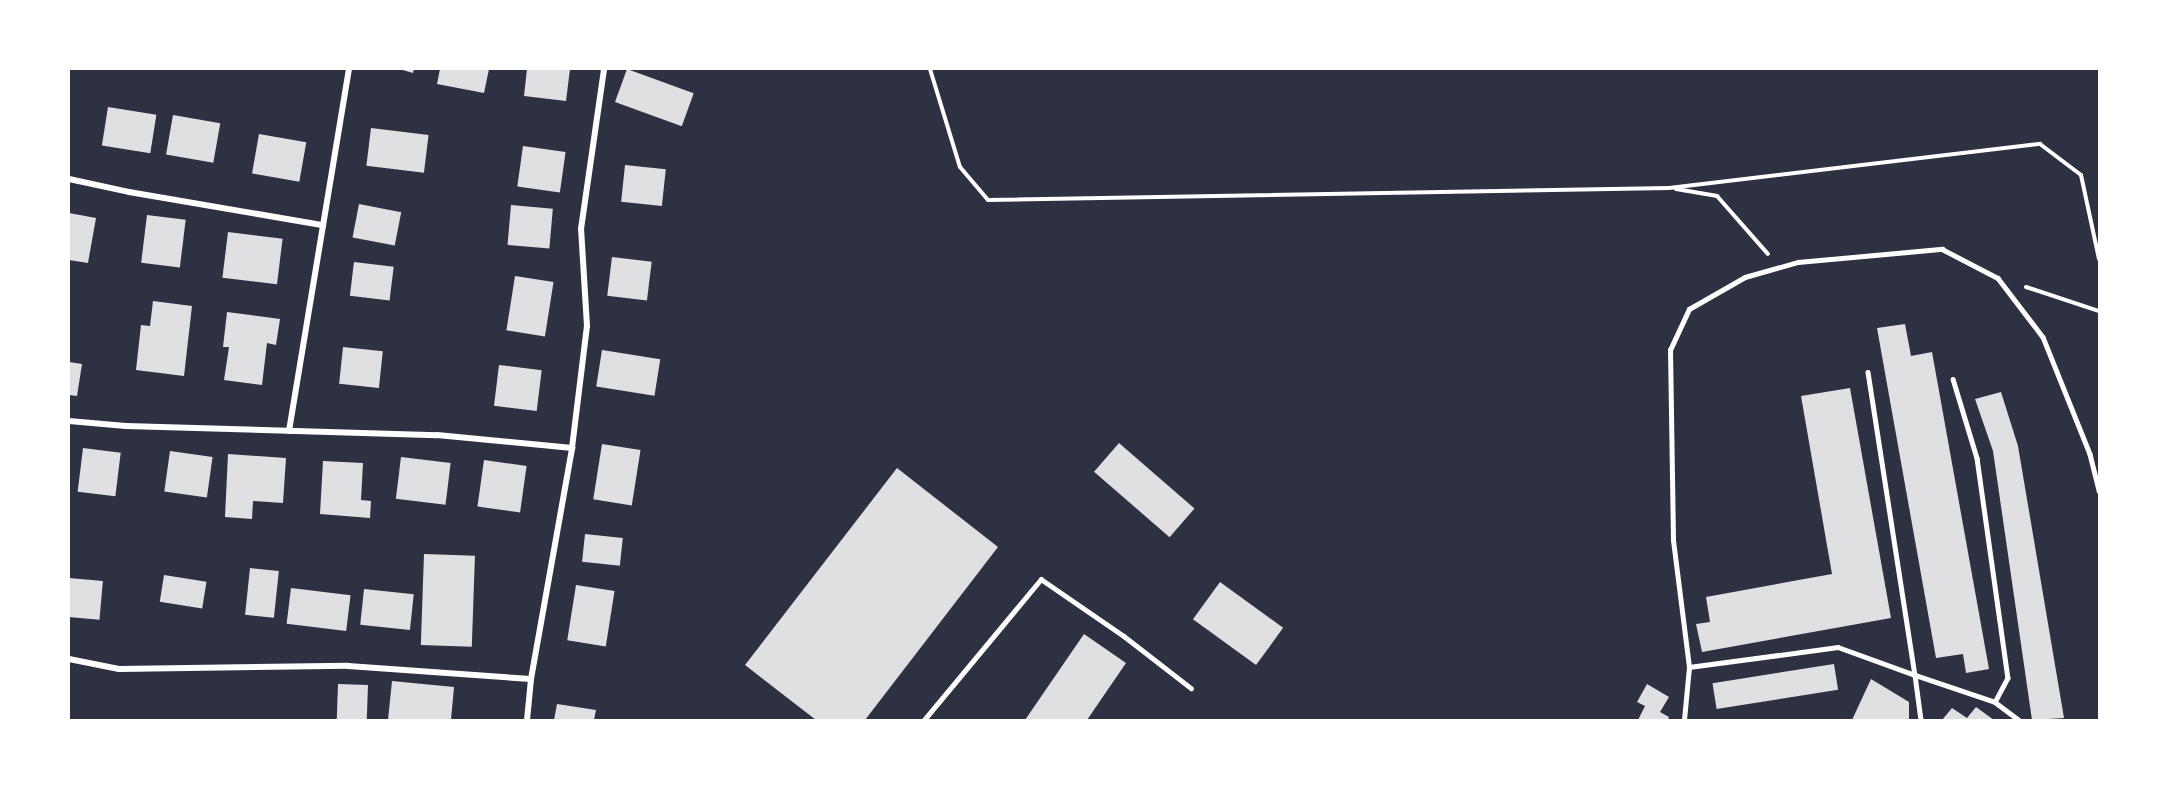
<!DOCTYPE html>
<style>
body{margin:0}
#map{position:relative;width:2168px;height:789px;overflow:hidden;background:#2d3142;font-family:Rubik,sans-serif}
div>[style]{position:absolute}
.building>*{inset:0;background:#e0e0e3;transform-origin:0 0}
.path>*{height:4px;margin:-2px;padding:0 2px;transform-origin:2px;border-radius:2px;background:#fff}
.service>*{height:4.5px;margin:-2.25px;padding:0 2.25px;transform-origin:2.25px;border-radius:2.25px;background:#fff}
.minor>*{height:6px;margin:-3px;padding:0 3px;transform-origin:3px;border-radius:3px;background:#fff}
span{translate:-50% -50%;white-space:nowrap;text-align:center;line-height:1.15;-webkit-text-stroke:5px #fff;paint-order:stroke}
.frame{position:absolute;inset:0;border:70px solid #fff;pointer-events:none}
</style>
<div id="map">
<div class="building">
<i style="clip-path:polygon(399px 69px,414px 69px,413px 73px)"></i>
<i style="clip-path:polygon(440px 69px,489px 69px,484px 93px,437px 84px)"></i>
<i style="clip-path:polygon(527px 69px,570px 69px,566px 101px,524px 96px)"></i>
<i style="left:627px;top:69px;width:71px;height:35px;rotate:20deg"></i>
<i style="left:108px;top:107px;width:49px;height:39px;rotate:9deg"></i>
<i style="left:173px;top:115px;width:48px;height:40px;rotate:10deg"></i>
<i style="left:371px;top:128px;width:58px;height:38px;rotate:7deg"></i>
<i style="left:259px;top:134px;width:48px;height:40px;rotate:10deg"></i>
<i style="left:523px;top:146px;width:43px;height:41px;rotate:8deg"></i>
<i style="left:625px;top:165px;width:41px;height:37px;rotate:6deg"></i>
<i style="left:359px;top:204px;width:43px;height:34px;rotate:11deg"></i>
<i style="left:511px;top:205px;width:42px;height:40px;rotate:5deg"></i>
<i style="clip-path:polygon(69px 213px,96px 218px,88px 263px,69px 260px)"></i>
<i style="left:147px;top:215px;width:39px;height:48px;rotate:7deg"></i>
<i style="left:228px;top:232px;width:55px;height:46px;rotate:7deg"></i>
<i style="left:612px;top:257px;width:40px;height:39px;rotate:7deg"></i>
<i style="left:354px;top:262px;width:40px;height:34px;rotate:7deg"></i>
<i style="left:515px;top:276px;width:39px;height:55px;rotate:9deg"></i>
<i style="clip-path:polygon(153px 301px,192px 306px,184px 376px,136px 370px,141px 325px,150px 326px)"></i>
<i style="clip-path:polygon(227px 312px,280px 319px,276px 345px,267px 343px,262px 385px,224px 380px,229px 347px,223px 347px)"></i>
<i style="clip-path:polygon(1905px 324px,1911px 356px,1932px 352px,1989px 669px,1966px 673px,1963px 654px,1936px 658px,1877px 328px)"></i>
<i style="left:343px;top:347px;width:40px;height:37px;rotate:6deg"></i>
<i style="left:602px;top:350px;width:59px;height:37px;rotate:9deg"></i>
<i style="clip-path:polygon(69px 362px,82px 364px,77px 396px,69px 395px)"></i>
<i style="left:499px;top:365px;width:43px;height:41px;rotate:7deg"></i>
<i style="clip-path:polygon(1850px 388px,1891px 618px,1702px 652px,1696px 624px,1710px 622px,1706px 597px,1832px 574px,1801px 396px)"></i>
<i style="clip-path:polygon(2001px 392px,2018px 446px,2064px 718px,2032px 720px,1993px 451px,1975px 399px)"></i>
<i style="left:1119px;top:443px;width:100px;height:38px;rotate:41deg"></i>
<i style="left:602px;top:444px;width:39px;height:56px;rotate:9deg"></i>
<i style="left:83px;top:448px;width:38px;height:44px;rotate:7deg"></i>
<i style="left:170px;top:451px;width:43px;height:41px;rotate:8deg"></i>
<i style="clip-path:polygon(228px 454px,286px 458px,283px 503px,253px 501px,252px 519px,225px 517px)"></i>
<i style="left:401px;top:457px;width:50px;height:42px;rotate:7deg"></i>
<i style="left:484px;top:460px;width:43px;height:47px;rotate:8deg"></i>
<i style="clip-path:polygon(323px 461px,363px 463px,361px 500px,371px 501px,370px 518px,320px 514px)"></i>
<i style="clip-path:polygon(897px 468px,998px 547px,865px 720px,816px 720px,745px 665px)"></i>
<i style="left:585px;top:534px;width:38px;height:28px;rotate:6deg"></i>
<i style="left:424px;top:554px;width:51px;height:91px;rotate:2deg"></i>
<i style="left:250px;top:568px;width:29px;height:47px;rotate:6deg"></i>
<i style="left:164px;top:575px;width:43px;height:27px;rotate:9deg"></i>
<i style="left:69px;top:578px;width:34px;height:39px;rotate:5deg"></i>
<i style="left:1220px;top:582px;width:78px;height:46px;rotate:36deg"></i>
<i style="left:576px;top:585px;width:39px;height:56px;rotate:9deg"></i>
<i style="left:291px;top:588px;width:60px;height:36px;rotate:7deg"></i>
<i style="left:364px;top:589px;width:50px;height:36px;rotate:6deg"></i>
<i style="clip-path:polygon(1084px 634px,1126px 663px,1087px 720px,1025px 720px)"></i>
<i style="left:1834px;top:664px;width:26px;height:123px;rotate:81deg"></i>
<i style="clip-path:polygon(1871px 679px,1909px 702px,1909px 720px,1852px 720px)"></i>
<i style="clip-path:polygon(392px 681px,454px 687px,451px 720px,388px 720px)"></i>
<i style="left:338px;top:684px;width:30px;height:36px;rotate:2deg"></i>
<i style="clip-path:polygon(1647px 684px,1669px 697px,1660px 712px,1669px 717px,1668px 720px,1638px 720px,1645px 706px,1637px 702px)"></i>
<i style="clip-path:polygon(557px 704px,596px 710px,594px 720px,554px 720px)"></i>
<i style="clip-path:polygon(1976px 707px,1994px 720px,1942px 720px,1952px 708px,1967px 718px)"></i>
</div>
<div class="path">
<i style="left:930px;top:69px;width:102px;rotate:73deg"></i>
<i style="left:960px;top:167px;width:43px;rotate:49.7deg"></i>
<i style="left:988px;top:200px;width:681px;rotate:-1.01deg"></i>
<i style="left:1669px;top:188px;width:374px;rotate:-6.8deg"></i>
<i style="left:2040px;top:144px;width:51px;rotate:37.1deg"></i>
<i style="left:2081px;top:175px;width:86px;rotate:77.9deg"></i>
<i style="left:1676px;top:189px;width:42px;rotate:9.7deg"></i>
<i style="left:1717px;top:196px;width:77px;rotate:48.7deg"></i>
<i style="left:2026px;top:287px;width:77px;rotate:18.2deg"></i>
</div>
<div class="service">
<i style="left:1868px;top:372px;width:307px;rotate:81.2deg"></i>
<i style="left:1915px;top:675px;width:84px;rotate:18.6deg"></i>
<i style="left:1995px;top:702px;width:30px;rotate:37deg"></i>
<i style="left:1953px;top:379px;width:83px;rotate:73.1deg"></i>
<i style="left:1977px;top:458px;width:222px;rotate:82deg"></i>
<i style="left:2008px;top:678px;width:27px;rotate:118deg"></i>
<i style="left:1689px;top:667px;width:150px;rotate:-7.6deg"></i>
<i style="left:1838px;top:647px;width:82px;rotate:20deg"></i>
<i style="left:1915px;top:675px;width:45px;rotate:82.4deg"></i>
<i style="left:924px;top:720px;width:183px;rotate:-50.3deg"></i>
<i style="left:1041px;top:579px;width:101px;rotate:34.5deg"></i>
<i style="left:1124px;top:636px;width:85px;rotate:37.8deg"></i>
<i style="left:1684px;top:720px;width:53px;rotate:-84.6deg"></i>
<i style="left:1689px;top:667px;width:128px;rotate:-97.2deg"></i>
<i style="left:1673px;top:540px;width:190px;rotate:-90.9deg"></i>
<i style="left:1670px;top:350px;width:45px;rotate:-65.1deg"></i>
<i style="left:1689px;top:309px;width:64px;rotate:-29.7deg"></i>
<i style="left:1745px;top:277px;width:55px;rotate:-15.8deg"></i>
<i style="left:1798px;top:262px;width:145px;rotate:-5.2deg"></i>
<i style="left:1942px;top:249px;width:63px;rotate:27.4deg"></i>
<i style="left:1998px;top:278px;width:74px;rotate:52.7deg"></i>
<i style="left:2043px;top:337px;width:126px;rotate:68.1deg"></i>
<i style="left:2090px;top:454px;width:38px;rotate:76deg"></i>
</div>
<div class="minor">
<i style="left:69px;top:179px;width:61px;rotate:12.2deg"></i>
<i style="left:129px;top:192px;width:197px;rotate:9.7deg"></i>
<i style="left:69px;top:421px;width:57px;rotate:5deg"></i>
<i style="left:126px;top:426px;width:311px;rotate:1.7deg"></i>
<i style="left:437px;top:435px;width:136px;rotate:5.5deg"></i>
<i style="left:289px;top:431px;width:367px;rotate:-80.6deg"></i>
<i style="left:69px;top:659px;width:51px;rotate:11.3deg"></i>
<i style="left:119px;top:669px;width:229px;rotate:-0.8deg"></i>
<i style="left:348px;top:666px;width:183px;rotate:4.1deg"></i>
<i style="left:527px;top:720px;width:41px;rotate:-84.4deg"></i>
<i style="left:531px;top:679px;width:235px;rotate:-79.9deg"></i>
<i style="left:572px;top:448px;width:123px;rotate:-83deg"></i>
<i style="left:587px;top:326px;width:97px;rotate:-93.5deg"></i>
<i style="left:581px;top:229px;width:162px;rotate:-81.8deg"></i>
</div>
<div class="frame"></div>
</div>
